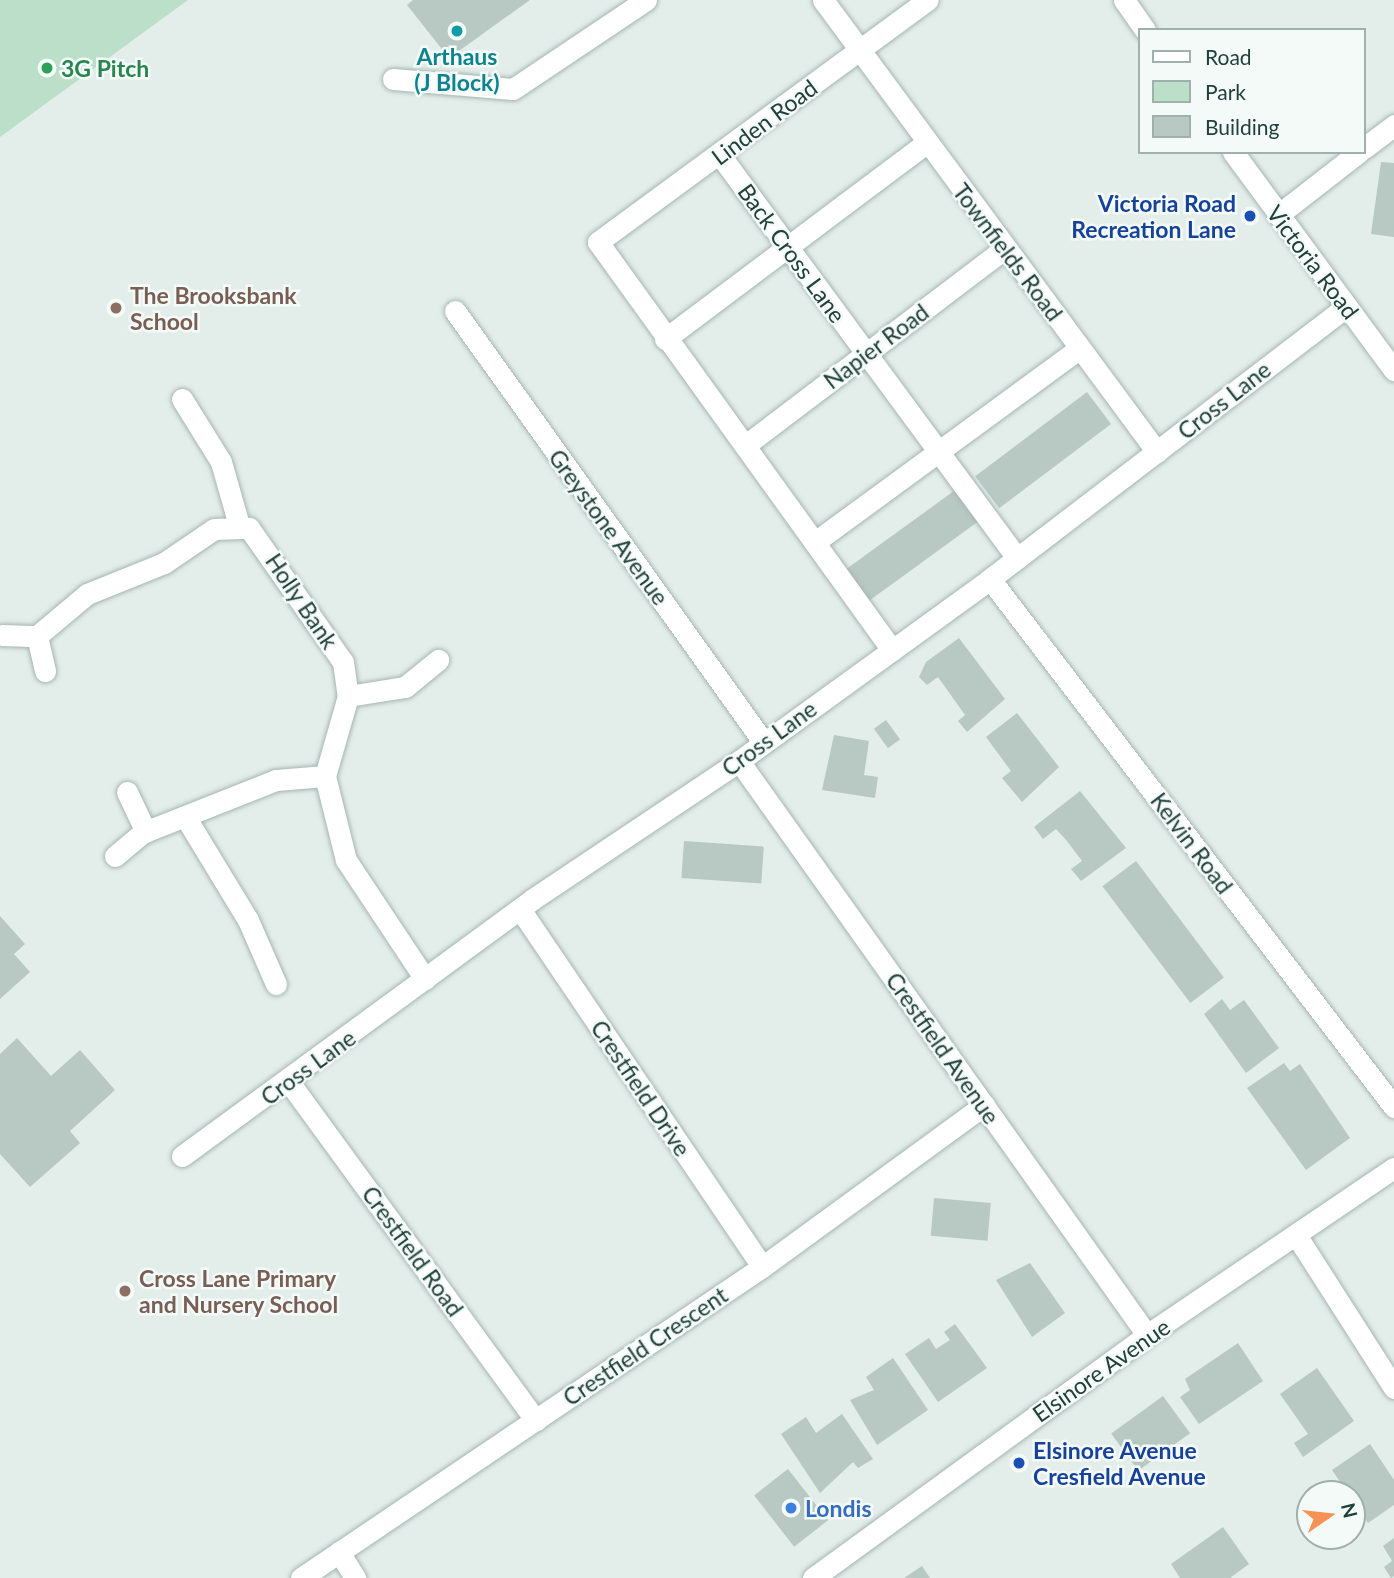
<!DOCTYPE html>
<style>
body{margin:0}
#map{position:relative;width:1394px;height:1578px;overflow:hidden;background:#e3edea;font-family:Lato,sans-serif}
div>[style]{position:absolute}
.green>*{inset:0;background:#bbdfc9}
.building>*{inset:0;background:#b8c8c3;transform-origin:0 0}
.roads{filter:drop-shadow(0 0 2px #a5b6b2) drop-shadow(0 0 2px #a5b6b2)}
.minor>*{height:21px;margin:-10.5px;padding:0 10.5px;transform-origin:10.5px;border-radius:10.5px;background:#fff}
.dots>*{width:19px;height:19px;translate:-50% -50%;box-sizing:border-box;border:4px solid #f4faf7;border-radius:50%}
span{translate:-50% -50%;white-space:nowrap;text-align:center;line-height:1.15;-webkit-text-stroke:5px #f4faf7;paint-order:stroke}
.culture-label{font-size:23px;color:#0d838f;font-weight:700}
.leisure-label{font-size:23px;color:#27864d;font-weight:700}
.left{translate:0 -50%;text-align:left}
.street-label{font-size:23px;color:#21403b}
.transit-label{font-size:23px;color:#164399;font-weight:700}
.right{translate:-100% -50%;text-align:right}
.education-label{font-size:23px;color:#785e54;font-weight:700}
.shop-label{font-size:23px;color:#366cbe;font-weight:700}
.legend{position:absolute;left:1138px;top:28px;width:228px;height:126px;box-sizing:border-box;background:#f4faf7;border:2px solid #a0b0ac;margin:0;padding:9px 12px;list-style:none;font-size:21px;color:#21403b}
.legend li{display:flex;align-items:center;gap:14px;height:35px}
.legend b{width:35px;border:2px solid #a0b0ac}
.north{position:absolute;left:1296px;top:1480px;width:70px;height:70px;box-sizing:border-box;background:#f4faf7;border:2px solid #a0b0ac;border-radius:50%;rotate:76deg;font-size:19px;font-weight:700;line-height:28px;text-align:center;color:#21403b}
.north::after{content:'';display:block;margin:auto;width:24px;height:32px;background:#f89156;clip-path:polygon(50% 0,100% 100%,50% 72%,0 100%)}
</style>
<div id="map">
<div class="green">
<i style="clip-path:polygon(0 0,188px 0,0 137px)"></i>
</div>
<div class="building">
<i style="clip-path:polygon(413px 0,530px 0,449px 58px,407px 5px)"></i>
<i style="clip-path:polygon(1381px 162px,1394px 163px,1394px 237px,1371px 234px)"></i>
<i style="left:1087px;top:392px;width:40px;height:140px;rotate:53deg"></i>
<i style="left:958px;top:488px;width:39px;height:140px;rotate:54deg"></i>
<i style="clip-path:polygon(959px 638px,1005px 699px,967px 732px,958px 721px,965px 715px,938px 677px,927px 685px,919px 677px,926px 662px)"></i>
<i style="clip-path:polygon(1017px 713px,1059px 767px,1022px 802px,1002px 778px,1011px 771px,986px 737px)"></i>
<i style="left:886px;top:720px;width:24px;height:15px;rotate:54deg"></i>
<i style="clip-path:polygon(834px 735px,869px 741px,864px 775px,878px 777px,875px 798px,822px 790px)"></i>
<i style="clip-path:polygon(1080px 791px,1126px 848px,1081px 881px,1071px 869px,1082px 861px,1067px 841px,1056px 829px,1043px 839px,1034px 827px)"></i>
<i style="left:684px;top:841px;width:80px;height:37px;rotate:4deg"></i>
<i style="left:1136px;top:861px;width:146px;height:42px;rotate:53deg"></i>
<i style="clip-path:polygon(0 916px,25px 944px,14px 954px,30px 972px,0 999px)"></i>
<i style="clip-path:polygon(1222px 999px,1230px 1010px,1244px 1000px,1279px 1048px,1246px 1073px,1204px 1014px)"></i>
<i style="clip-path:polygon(17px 1038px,51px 1076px,80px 1050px,115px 1090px,70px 1131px,80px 1143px,30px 1187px,0 1154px,0 1054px)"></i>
<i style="clip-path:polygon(1284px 1063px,1290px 1071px,1300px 1064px,1350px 1138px,1306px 1170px,1247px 1088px)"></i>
<i style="left:934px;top:1198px;width:57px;height:38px;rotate:5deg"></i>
<i style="clip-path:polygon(1030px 1263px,1065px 1313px,1032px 1337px,996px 1280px)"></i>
<i style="clip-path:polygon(955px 1324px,987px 1368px,938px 1402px,905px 1354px,929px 1338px,936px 1349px,950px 1340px,944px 1332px)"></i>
<i style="clip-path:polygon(1238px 1343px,1263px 1381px,1199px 1424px,1180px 1397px,1190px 1390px,1185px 1379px)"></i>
<i style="clip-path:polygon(893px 1358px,928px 1410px,877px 1445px,850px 1400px,874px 1390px,866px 1377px)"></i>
<i style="clip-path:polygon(1317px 1368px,1354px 1421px,1303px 1457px,1294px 1443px,1308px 1434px,1280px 1394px)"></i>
<i style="left:1163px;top:1396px;width:46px;height:64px;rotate:54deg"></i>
<i style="clip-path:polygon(842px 1414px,873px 1459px,858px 1468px,853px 1462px,820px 1493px,781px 1434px,806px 1417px,816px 1433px)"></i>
<i style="clip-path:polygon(1370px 1444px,1394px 1480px,1394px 1505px,1368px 1523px,1332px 1470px)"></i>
<i style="left:788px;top:1469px;width:65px;height:43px;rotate:52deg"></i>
<i style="clip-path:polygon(1223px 1527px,1249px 1564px,1230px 1578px,1180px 1578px,1171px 1564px)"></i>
<i style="clip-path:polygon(1394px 1538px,1394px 1576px,1391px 1578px,1384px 1567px,1392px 1561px,1383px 1546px)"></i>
<i style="clip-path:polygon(922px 1566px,930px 1578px,904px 1578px)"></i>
</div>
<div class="roads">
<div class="minor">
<i style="left:823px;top:0;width:562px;rotate:53.54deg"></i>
<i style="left:1124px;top:0;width:37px;rotate:55deg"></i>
<i style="left:393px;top:79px;width:120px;rotate:4.8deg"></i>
<i style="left:513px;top:89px;width:160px;rotate:-33.8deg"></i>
<i style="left:1364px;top:148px;width:38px;rotate:-37deg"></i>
<i style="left:1233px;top:152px;width:271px;rotate:53.6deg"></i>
<i style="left:720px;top:155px;width:501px;rotate:53.61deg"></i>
<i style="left:1278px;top:215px;width:103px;rotate:-37.9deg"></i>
<i style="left:455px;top:311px;width:531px;rotate:54.42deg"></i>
<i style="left:665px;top:339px;width:328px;rotate:-36.9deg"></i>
<i style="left:182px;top:399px;width:74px;rotate:58.2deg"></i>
<i style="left:221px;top:462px;width:66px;rotate:74.1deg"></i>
<i style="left:747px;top:444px;width:324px;rotate:-37.2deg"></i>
<i style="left:815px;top:542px;width:328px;rotate:-36.2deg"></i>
<i style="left:990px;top:579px;width:665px;rotate:52.58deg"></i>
<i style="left:2px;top:635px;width:35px;rotate:2deg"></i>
<i style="left:37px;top:636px;width:65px;rotate:-40deg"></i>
<i style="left:87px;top:594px;width:83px;rotate:-21.9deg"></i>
<i style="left:164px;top:563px;width:60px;rotate:-34.2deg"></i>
<i style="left:214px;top:529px;width:35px;rotate:-2deg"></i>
<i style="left:249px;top:528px;width:164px;rotate:55deg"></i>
<i style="left:343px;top:662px;width:34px;rotate:82deg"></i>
<i style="left:348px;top:696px;width:83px;rotate:106deg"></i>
<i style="left:325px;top:776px;width:87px;rotate:76deg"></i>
<i style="left:346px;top:860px;width:143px;rotate:56.4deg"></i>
<i style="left:37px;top:636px;width:36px;rotate:77deg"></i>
<i style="left:892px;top:650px;width:503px;rotate:-125.78deg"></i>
<i style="left:598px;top:242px;width:409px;rotate:-36.3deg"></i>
<i style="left:348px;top:696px;width:58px;rotate:-9deg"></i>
<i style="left:405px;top:687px;width:43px;rotate:-39.3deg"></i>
<i style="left:739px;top:761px;width:704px;rotate:54.59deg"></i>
<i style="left:127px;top:792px;width:44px;rotate:64.6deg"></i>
<i style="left:186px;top:818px;width:119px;rotate:58.7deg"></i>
<i style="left:248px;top:920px;width:70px;rotate:66.4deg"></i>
<i style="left:115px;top:856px;width:35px;rotate:-40deg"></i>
<i style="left:142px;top:833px;width:144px;rotate:-21.6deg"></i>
<i style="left:276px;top:780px;width:49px;rotate:-4.7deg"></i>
<i style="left:520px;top:909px;width:432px;rotate:55.9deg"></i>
<i style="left:289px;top:1082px;width:419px;rotate:53.9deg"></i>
<i style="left:182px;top:1156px;width:435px;rotate:-36.2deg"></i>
<i style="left:533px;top:899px;width:248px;rotate:-33.8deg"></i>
<i style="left:739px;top:761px;width:310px;rotate:-35.9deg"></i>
<i style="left:990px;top:579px;width:449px;rotate:-37.4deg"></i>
<i style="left:1298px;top:1238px;width:178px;rotate:57.4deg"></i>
<i style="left:339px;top:1552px;width:31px;rotate:58deg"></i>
<i style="left:301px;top:1578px;width:556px;rotate:-34deg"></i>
<i style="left:762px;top:1267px;width:275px;rotate:-36.1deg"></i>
<i style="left:813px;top:1578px;width:413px;rotate:-36deg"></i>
<i style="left:1147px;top:1335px;width:298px;rotate:-34.1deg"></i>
</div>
</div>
<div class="dots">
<i style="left:457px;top:31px;background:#0f9aa8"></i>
<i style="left:47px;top:68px;background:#2e9e5b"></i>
<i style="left:1250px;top:216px;background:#1a4fb4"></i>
<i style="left:116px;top:308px;background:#8d6e63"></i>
<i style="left:125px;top:1291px;background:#8d6e63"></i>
<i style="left:1019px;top:1463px;background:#1a4fb4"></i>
<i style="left:791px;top:1508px;background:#3f7fe0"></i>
</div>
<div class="culture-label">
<span style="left:457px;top:69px">Arthaus<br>(J Block)</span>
</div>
<div class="leisure-label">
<span class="left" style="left:61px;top:68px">3G Pitch</span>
</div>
<div class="street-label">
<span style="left:764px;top:122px;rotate:-37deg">Linden Road</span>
<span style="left:1008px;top:252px;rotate:53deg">Townfields Road</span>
<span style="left:792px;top:253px;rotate:54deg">Back Cross Lane</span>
<span style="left:1313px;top:262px;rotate:53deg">Victoria Road</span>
<span style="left:876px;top:346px;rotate:-37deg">Napier Road</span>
<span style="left:1224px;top:400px;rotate:-38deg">Cross Lane</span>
<span style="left:609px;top:527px;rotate:54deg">Greystone Avenue</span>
<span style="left:302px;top:601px;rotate:56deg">Holly Bank</span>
<span style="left:769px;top:738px;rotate:-36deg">Cross Lane</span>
<span style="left:1192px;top:843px;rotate:53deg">Kelvin Road</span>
<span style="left:943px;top:1048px;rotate:55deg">Crestfield Avenue</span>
<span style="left:308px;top:1067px;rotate:-36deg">Cross Lane</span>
<span style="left:641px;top:1088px;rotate:56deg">Crestfield Drive</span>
<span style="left:413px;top:1251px;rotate:54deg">Crestfield Road</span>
<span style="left:645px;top:1346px;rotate:-34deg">Crestfield Crescent</span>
<span style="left:1101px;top:1370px;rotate:-35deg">Elsinore Avenue</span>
</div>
<div class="transit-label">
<span class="right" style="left:1236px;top:216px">Victoria Road<br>Recreation Lane</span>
<span class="left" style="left:1033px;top:1463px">Elsinore Avenue<br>Cresfield Avenue</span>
</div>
<div class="education-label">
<span class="left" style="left:130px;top:308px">The Brooksbank<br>School</span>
<span class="left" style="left:139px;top:1291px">Cross Lane Primary<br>and Nursery School</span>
</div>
<div class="shop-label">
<span class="left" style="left:805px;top:1508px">Londis</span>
</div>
<ul class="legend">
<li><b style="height:9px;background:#fff"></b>Road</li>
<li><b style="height:19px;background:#bbdfc9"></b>Park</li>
<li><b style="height:19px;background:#b8c8c3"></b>Building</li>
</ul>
<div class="north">N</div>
</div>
